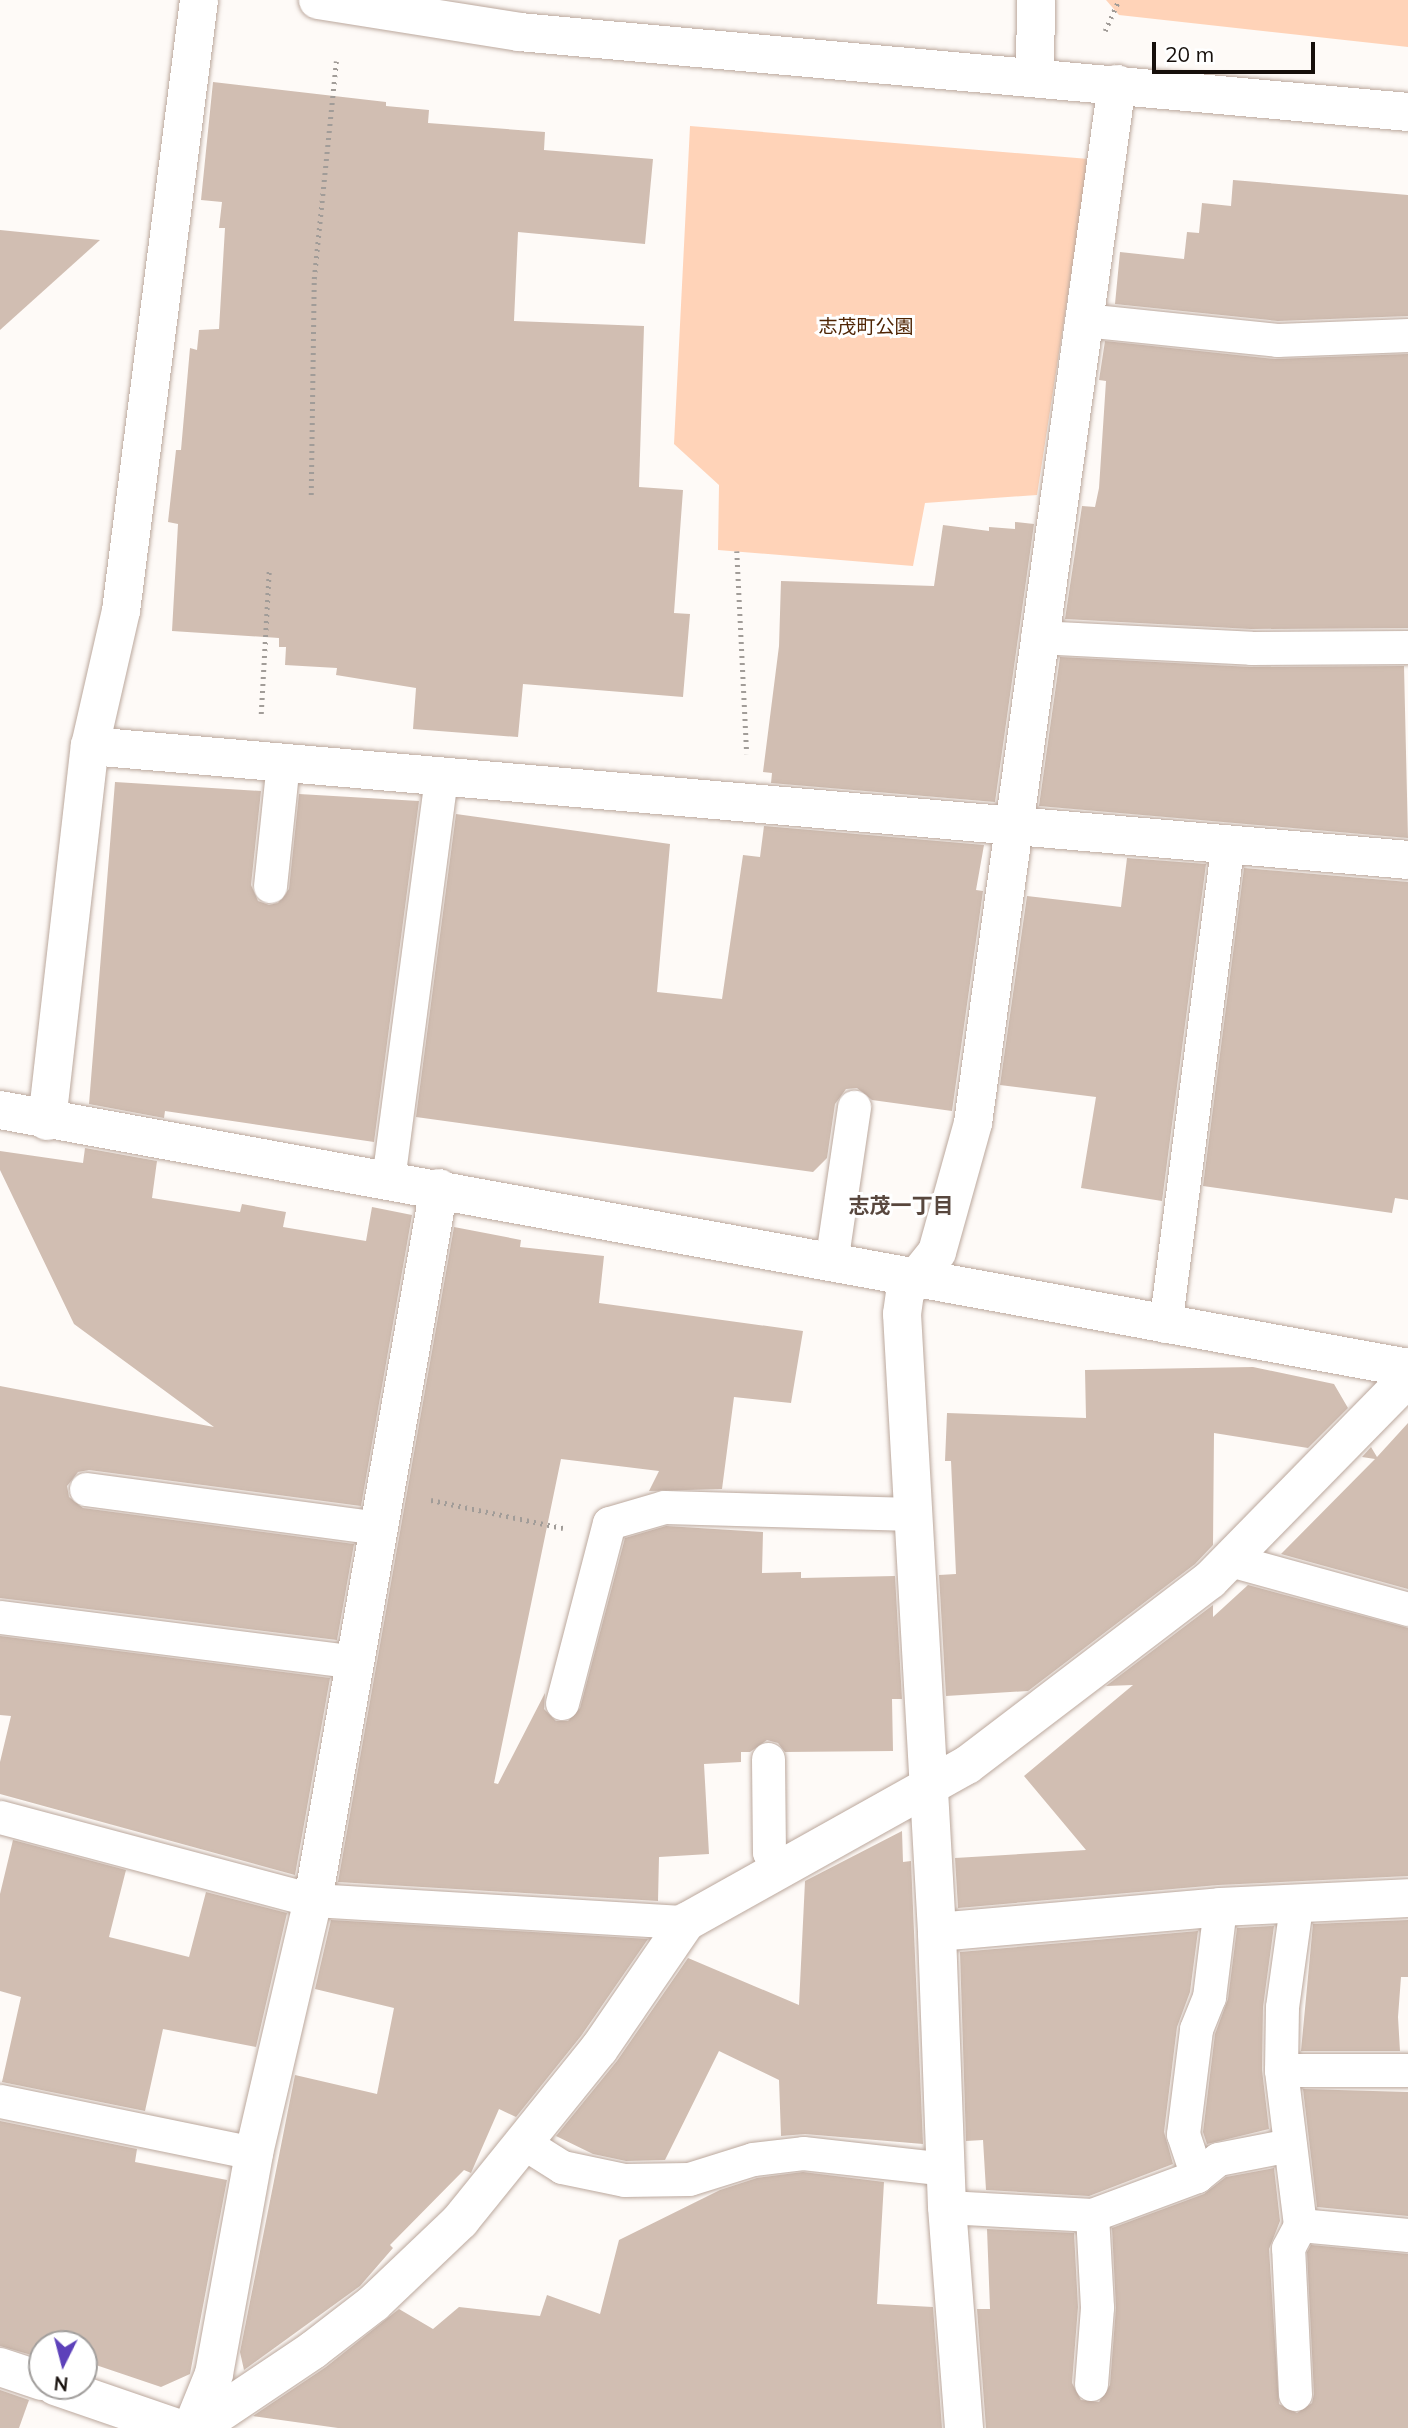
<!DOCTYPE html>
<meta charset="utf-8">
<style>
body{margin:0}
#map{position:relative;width:1408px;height:2428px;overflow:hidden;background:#fefaf7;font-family:Mulish,"Noto Sans JP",sans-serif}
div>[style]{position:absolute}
.green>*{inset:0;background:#ffd3b8}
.building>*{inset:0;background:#d1beb2}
.path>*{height:4.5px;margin-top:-2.25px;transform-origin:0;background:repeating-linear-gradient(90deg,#a19c98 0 2px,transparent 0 7px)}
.roads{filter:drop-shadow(0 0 2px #bba89d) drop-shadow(0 0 2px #bba89d)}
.lane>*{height:33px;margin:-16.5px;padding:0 16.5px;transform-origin:16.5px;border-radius:16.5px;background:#fff}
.street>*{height:38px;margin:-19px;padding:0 19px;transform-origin:19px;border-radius:19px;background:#fff}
.secondary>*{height:38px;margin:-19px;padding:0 19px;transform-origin:19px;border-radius:19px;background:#fff}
span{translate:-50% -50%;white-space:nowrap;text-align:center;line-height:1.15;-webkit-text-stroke:6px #fff;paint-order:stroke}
.park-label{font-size:19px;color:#4f2403}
.neighbourhood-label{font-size:21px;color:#58473e;font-weight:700}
.north{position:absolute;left:28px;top:2330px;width:70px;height:70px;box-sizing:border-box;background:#fff;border:2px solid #a29f9d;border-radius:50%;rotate:186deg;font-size:19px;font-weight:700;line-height:28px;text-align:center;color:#160f0b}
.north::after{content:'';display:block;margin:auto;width:24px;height:32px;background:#5d41ba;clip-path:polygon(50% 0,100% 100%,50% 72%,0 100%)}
.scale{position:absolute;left:1152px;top:42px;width:163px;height:32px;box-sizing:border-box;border:4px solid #160f0b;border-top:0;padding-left:9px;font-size:21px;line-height:24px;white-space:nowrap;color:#160f0b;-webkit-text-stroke:5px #fff;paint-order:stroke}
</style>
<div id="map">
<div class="green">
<i style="clip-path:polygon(1106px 0,1408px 0,1408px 47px,1119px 15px)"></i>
<i style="clip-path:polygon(690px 126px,1089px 159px,1037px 495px,925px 503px,913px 566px,718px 550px,719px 485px,674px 444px)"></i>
</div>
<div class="building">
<i style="clip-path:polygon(213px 82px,386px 102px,386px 106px,429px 110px,428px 123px,545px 132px,544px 150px,653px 159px,645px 244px,518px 232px,514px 321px,644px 326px,639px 487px,683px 490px,674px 613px,690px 614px,683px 697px,523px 684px,518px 737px,413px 729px,416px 688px,336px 675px,337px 668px,285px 665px,286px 647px,279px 647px,279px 638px,172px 631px,178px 524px,168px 522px,176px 450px,181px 450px,190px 348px,197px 350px,199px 330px,219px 329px,225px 228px,219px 228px,222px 202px,201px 200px)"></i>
<i style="clip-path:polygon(1233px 180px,1408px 195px,1408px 316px,1278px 321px,1115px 304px,1120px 252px,1184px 259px,1187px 232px,1199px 233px,1202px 203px,1231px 206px)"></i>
<i style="clip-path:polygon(0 230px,100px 240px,0 330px)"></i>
<i style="clip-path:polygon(1105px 341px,1275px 359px,1408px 354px,1408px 628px,1251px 629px,1065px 619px,1082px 506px,1095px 507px,1099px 488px,1106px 381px,1099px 380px)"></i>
<i style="clip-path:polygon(1015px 522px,1034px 524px,995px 802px,771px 783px,772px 773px,763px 772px,779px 646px,781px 581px,934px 586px,943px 525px,989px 531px,989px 527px,1015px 529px)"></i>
<i style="clip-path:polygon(1060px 657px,1251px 667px,1404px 666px,1408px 838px,1039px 806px)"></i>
<i style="clip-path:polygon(115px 782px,261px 791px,251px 885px,258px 901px,269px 905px,278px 903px,289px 889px,299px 794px,419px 801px,374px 1142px,165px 1111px,164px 1118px,89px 1104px)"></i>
<i style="clip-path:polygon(456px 814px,670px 844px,657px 992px,722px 999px,743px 855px,760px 857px,764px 826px,984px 845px,976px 890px,983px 891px,952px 1111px,872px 1100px,857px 1088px,846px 1089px,835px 1104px,827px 1158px,813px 1172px,416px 1117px)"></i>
<i style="clip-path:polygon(1127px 858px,1206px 864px,1162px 1201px,1081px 1188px,1096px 1097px,1000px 1085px,1027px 896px,1121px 907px)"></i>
<i style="clip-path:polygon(1244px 868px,1408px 882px,1408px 1200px,1395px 1198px,1392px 1213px,1203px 1186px)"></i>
<i style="clip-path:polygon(85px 1148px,157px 1161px,152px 1198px,240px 1212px,242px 1204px,286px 1212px,283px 1227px,366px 1241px,372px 1207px,412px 1215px,361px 1506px,89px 1470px,78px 1472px,67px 1486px,69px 1497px,83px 1508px,354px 1544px,337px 1640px,0 1598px,0 1386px,214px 1427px,74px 1324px,0 1170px,0 1151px,83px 1163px)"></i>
<i style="clip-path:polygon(454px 1227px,521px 1240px,520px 1247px,604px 1256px,599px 1303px,803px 1331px,791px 1403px,734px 1397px,722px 1489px,649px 1491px,659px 1471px,561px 1459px,494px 1783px,498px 1784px,545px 1693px,544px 1709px,556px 1721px,568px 1721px,580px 1708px,625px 1538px,666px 1526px,763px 1532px,762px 1573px,801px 1572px,801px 1578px,895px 1576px,902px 1699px,892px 1699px,893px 1751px,785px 1752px,778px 1743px,767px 1740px,750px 1752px,741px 1752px,741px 1762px,704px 1764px,709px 1854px,659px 1857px,658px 1901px,338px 1882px)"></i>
<i style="clip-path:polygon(1253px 1367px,1334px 1384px,1348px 1408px,1308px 1448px,1214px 1433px,1213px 1545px,1195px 1564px,1028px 1691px,946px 1696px,939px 1575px,956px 1574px,951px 1461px,945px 1461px,947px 1413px,1086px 1418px,1085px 1370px)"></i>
<i style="clip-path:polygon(1408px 1423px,1408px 1589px,1281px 1554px,1375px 1459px,1362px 1457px,1371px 1447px,1377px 1457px)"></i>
<i style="clip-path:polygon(1248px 1585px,1408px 1628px,1408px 1876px,1218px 1885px,958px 1908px,955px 1858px,1086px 1850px,1024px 1776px,1133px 1685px,1106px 1686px,1213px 1605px,1213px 1617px)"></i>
<i style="clip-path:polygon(0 1636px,330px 1678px,295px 1875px,0 1794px,0 1762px,11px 1716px,0 1715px)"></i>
<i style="clip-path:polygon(902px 1831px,903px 1862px,911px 1861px,923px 2144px,805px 2134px,781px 2136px,779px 2080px,719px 2051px,665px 2160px,626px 2161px,593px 2154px,556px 2136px,617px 2061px,688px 1958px,799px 2005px,805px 1881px)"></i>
<i style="clip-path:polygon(13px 1840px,126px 1870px,109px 1937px,189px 1957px,206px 1892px,287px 1913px,256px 2047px,163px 2029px,145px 2111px,2px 2082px,21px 1997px,0 1991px,0 1894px)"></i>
<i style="clip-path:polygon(331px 1920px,648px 1939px,581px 2036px,516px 2117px,499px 2109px,471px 2173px,464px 2170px,390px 2245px,393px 2248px,360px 2286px,244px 2370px,240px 2352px,295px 2075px,377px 2094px,394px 2008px,315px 1989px)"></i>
<i style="clip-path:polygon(1408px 1920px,1408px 1977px,1401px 1977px,1398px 2017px,1400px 2051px,1301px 2051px,1313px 1924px)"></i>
<i style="clip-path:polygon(1274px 1926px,1263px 2007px,1262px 2070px,1269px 2129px,1207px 2144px,1203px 2132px,1215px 2034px,1228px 1999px,1237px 1928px)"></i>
<i style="clip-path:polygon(1198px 1931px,1190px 1992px,1177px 2027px,1164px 2132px,1173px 2164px,1089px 2196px,986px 2190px,983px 2140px,966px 2141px,960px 1952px)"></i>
<i style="clip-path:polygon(1303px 2089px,1408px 2092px,1408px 2216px,1317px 2207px)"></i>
<i style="clip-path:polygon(0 2121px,137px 2149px,135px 2162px,227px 2180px,190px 2374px,161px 2387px,84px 2361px,84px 2344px,42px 2344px,42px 2358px,0 2346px)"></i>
<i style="clip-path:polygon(1274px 2168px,1280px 2221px,1269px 2249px,1279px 2404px,1297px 2413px,1312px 2403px,1314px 2394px,1307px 2252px,1311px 2245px,1408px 2254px,1408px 2428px,986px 2428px,977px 2309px,990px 2309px,987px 2229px,1074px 2233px,1078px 2307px,1072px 2383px,1081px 2400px,1099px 2402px,1110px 2385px,1116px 2308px,1112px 2228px,1204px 2194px,1226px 2177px)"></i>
<i style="clip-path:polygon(803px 2172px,884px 2182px,877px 2304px,933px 2307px,942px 2428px,338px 2428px,253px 2416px,326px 2367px,399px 2309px,433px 2329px,459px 2307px,540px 2316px,547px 2295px,600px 2314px,619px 2240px,720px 2190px,757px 2178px)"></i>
<i style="clip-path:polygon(0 2390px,29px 2400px,19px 2428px,0 2428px)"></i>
</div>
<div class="path">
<i style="left:1105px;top:31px;width:34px;rotate:-66deg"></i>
<i style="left:311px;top:495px;width:216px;rotate:-89.2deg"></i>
<i style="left:314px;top:279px;width:219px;rotate:-84.2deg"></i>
<i style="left:737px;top:551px;width:203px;rotate:87.2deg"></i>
<i style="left:261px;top:714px;width:144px;rotate:-86.8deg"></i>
<i style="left:431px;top:1500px;width:135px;rotate:12deg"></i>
</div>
<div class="roads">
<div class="lane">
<i style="left:1084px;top:320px;width:194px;rotate:5.9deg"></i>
<i style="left:1277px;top:340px;width:131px;rotate:-2.2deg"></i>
<i style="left:1037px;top:637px;width:214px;rotate:2.9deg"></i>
<i style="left:1251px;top:648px;width:157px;rotate:-0.4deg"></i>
<i style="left:270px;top:886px;width:124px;rotate:-84deg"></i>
<i style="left:388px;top:1180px;width:405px;rotate:-82.5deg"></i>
<i style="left:831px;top:1263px;width:158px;rotate:-81.6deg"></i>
<i style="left:1165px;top:1326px;width:486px;rotate:-82.6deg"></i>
<i style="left:86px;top:1489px;width:297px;rotate:7.6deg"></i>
<i style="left:1230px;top:1560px;width:185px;rotate:15.4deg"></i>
<i style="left:0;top:1617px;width:358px;rotate:7.2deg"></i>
<i style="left:562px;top:1703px;width:186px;rotate:-75.4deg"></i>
<i style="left:609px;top:1523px;width:57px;rotate:-16.2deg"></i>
<i style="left:664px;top:1507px;width:250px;rotate:1.6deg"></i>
<i style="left:768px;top:1759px;width:93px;rotate:89.4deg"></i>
<i style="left:769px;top:1852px;width:21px;rotate:65deg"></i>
<i style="left:0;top:1817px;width:324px;rotate:14.9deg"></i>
<i style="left:313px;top:1900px;width:374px;rotate:3.4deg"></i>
<i style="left:1281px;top:2070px;width:127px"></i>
<i style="left:0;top:2101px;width:259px;rotate:11.6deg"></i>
<i style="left:524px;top:2143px;width:45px;rotate:32.3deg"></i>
<i style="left:562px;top:2167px;width:63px;rotate:11.8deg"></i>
<i style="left:624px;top:2180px;width:65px;rotate:-0.9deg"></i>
<i style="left:689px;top:2179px;width:67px;rotate:-17.4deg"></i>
<i style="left:753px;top:2159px;width:50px;rotate:-6.8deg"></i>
<i style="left:803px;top:2153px;width:143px;rotate:6.4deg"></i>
<i style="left:1197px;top:2176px;width:44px;rotate:-108.4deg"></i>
<i style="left:1183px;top:2134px;width:106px;rotate:-82.9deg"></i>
<i style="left:1196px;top:2029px;width:35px;rotate:-68deg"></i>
<i style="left:1209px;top:1997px;width:91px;rotate:-83deg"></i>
<i style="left:947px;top:2207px;width:145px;rotate:3.2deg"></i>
<i style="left:1092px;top:2215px;width:112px;rotate:-20.4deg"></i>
<i style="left:1197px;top:2176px;width:27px;rotate:-39deg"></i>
<i style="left:1218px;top:2159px;width:73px;rotate:-11deg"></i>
<i style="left:1300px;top:2225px;width:108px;rotate:5.3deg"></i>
<i style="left:1091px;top:2384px;width:77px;rotate:-85.5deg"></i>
<i style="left:1097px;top:2307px;width:92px;rotate:-93.1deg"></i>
<i style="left:1295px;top:2394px;width:146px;rotate:-92.7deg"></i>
<i style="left:1288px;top:2248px;width:26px;rotate:-62deg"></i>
<i style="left:1300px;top:2225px;width:156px;rotate:-97deg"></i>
<i style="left:1281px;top:2070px;width:63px;rotate:-89.1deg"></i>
<i style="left:1282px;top:2007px;width:102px;rotate:-82.1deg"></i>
</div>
<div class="street">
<i style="left:1035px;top:77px;width:77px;rotate:-89.3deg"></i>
<i style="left:90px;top:746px;width:1323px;rotate:4.94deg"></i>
<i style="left:0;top:1110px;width:1431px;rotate:10.38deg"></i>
<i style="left:47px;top:1121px;width:377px;rotate:-83.5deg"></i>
<i style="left:90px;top:746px;width:139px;rotate:-77.1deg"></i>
<i style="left:121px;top:611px;width:616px;rotate:-82.72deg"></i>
<i style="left:937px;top:1932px;width:284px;rotate:-5deg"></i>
<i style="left:1220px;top:1907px;width:188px;rotate:-2.7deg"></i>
<i style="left:0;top:2367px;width:44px;rotate:18.4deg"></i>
<i style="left:55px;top:2386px;width:129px;rotate:19deg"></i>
<i style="left:192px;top:2428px;width:58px;rotate:-67.8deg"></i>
<i style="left:214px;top:2374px;width:225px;rotate:-79.7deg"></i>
<i style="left:254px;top:2153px;width:260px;rotate:-76.9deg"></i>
<i style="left:313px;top:1900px;width:723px;rotate:-79.96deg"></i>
<i style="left:197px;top:2428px;width:140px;rotate:-33.9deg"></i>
<i style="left:313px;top:2350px;width:77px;rotate:-37.6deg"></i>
<i style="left:374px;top:2303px;width:119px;rotate:-43.6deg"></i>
<i style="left:460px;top:2221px;width:221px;rotate:-51.1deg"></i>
<i style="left:599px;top:2049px;width:154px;rotate:-55.6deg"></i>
<i style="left:686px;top:1922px;width:322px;rotate:-29.2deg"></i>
<i style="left:967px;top:1765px;width:305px;rotate:-37.3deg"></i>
<i style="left:1210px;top:1580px;width:283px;rotate:-45.6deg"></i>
<i style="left:964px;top:2428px;width:222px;rotate:-94.4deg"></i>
<i style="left:947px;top:2207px;width:275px;rotate:-92.1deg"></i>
<i style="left:937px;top:1932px;width:619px;rotate:-93.24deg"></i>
<i style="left:902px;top:1314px;width:22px;rotate:-82deg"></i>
<i style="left:905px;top:1292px;width:51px;rotate:-51.3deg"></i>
<i style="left:937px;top:1252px;width:134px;rotate:-74.4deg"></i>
<i style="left:973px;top:1123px;width:1049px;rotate:-82.11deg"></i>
</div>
<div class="secondary">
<i style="left:318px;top:0;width:204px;rotate:9deg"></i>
<i style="left:519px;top:32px;width:893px;rotate:5.14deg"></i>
</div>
</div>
<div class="park-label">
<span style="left:866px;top:327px">志茂町公園</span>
</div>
<div class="neighbourhood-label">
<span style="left:901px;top:1205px">志茂一丁目</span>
</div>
<div class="north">N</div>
<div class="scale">20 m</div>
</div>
